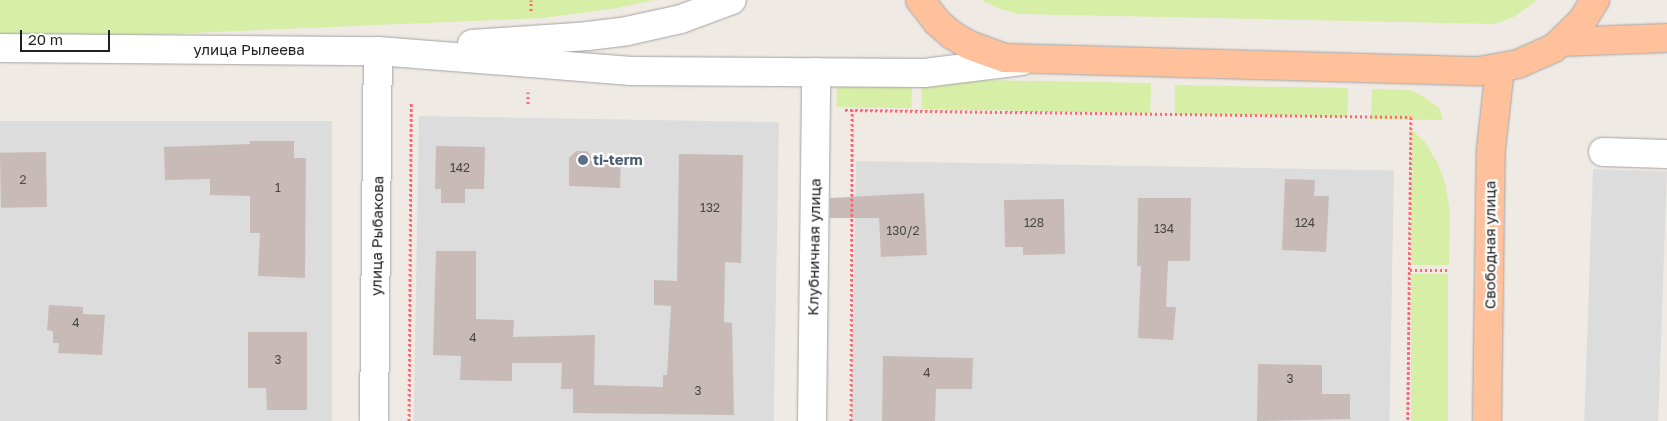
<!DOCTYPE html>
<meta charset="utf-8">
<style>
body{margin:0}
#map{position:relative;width:1667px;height:421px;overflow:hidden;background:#f0eae4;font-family:"Golos Text",sans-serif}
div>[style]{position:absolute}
.residential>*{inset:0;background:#dddcdc;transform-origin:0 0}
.grass>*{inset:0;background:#d7eea7;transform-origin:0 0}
.building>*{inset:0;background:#c8bbb7;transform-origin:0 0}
.path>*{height:3px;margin-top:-1.5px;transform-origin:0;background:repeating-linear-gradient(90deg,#ff6773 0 2.5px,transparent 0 5px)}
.roads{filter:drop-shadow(0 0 1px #a3a3a3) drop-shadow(0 0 1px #a3a3a3)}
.minor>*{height:28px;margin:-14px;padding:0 14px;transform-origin:14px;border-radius:14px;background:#fff}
.major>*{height:28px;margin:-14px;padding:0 14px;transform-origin:14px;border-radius:14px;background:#ffc19b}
.dots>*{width:14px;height:14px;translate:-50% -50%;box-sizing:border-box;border:2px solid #fff;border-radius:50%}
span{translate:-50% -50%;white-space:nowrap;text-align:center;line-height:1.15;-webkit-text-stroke:4.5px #fff;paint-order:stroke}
.number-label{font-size:12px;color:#494645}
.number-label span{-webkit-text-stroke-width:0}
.street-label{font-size:15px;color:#1f1f1f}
.service-label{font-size:15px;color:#4e5e75;font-weight:700}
.left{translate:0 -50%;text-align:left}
.scale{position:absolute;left:20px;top:30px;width:90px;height:22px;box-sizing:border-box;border:2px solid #1f1f1f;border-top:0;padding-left:6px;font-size:15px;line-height:18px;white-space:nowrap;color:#1f1f1f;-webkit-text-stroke:4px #fff;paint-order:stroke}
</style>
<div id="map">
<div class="residential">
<i style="left:419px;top:116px;width:360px;height:305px;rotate:1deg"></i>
<i style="left:0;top:121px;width:332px;height:300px"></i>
<i style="left:856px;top:161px;width:538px;height:260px;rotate:1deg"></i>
<i style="left:1593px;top:169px;width:74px;height:252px;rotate:2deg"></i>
</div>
<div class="grass">
<i style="clip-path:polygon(0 0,654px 0,618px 8px,544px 18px,22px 40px,0 40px)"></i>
<i style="clip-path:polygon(981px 0,1537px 0,1514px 17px,1495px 24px,1019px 14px,1000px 9px)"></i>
<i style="left:837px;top:78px;width:75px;height:29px;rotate:1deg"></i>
<i style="left:922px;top:79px;width:229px;height:30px;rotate:1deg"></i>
<i style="left:1175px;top:85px;width:173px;height:29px;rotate:1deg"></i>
<i style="clip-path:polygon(1372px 89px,1410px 90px,1426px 98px,1440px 109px,1443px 120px,1371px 119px)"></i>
<i style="clip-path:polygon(1411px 129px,1425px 142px,1438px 164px,1445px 183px,1450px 211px,1449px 265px,1411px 265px)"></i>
<i style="left:1411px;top:274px;width:37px;height:147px"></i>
</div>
<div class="building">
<i style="clip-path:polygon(250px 141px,294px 141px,294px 158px,306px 158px,305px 278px,258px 276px,260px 233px,250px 233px,250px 196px,210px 195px,210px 179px,165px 180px,164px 147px,250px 144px)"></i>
<i style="clip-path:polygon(436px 146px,485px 147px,484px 189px,465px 189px,465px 203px,441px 203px,441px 189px,435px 189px)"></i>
<i style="clip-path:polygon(576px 151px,587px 151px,593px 159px,621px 159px,620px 188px,569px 186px,569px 158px)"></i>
<i style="left:46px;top:152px;width:55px;height:46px;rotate:89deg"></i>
<i style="clip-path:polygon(679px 154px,743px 155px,741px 263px,725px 262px,724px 322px,732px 323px,734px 415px,573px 413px,573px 389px,561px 389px,562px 363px,512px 363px,512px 381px,460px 380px,461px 356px,433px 355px,436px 251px,476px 251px,476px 319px,514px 320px,513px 337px,595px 335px,594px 385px,663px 387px,663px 375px,667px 375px,671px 306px,654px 305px,654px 280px,677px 281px)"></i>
<i style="clip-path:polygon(1285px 179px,1315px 180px,1314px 196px,1329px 196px,1326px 252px,1282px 250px)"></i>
<i style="clip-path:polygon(924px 193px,927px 255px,881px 257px,879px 218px,830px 218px,830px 198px)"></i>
<i style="clip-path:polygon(1138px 198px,1191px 198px,1190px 261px,1168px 261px,1166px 307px,1176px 307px,1173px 340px,1138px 338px,1141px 266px,1137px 266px)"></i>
<i style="clip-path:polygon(1064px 199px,1065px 254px,1023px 255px,1023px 247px,1005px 247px,1004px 200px)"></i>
<i style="clip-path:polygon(49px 305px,83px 307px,83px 314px,105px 315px,102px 355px,58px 353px,59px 343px,53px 343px,53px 331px,47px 330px)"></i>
<i style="clip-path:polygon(248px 332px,307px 332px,307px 410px,267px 410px,266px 388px,248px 388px)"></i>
<i style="clip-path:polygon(883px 356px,973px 358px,972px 389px,936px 389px,935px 421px,882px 421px)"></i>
<i style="clip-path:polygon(1258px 364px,1322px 365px,1322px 394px,1350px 394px,1350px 419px,1257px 421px)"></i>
</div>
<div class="path">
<i style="left:531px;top:11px;width:11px;rotate:-90deg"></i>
<i style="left:528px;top:104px;width:12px;rotate:-90deg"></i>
<i style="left:845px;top:110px;width:566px;rotate:0.71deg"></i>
<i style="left:1411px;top:117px;width:304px;rotate:90.6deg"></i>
<i style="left:1410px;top:270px;width:39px"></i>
<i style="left:409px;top:421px;width:318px;rotate:-89.6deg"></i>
<i style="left:851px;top:421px;width:311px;rotate:-89.8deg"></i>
</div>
<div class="roads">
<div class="minor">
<i style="left:472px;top:44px;width:116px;rotate:-3.9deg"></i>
<i style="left:588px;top:36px;width:39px;rotate:-7deg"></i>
<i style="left:627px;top:31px;width:55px;rotate:-12.5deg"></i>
<i style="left:681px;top:19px;width:54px;rotate:-20.4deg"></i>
<i style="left:0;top:48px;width:378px;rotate:0.5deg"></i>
<i style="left:378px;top:51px;width:254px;rotate:4.5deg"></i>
<i style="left:631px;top:71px;width:293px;rotate:0.4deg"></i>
<i style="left:924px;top:73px;width:99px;rotate:-7deg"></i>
<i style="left:1603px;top:152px;width:64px;rotate:1.8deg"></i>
<i style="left:374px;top:421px;width:370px;rotate:-89.4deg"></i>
<i style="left:812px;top:421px;width:349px;rotate:-89.3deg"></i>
</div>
<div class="major">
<i style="left:920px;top:0;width:28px;rotate:52deg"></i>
<i style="left:937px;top:22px;width:20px;rotate:41deg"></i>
<i style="left:952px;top:35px;width:20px;rotate:30deg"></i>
<i style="left:969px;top:45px;width:38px;rotate:20deg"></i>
<i style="left:1005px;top:58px;width:474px;rotate:1.6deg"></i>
<i style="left:1479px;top:71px;width:40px;rotate:-10deg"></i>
<i style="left:1518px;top:64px;width:39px;rotate:-24deg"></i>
<i style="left:1554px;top:48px;width:39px;rotate:-44deg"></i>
<i style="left:1582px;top:21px;width:25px;rotate:-58deg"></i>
<i style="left:1561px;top:42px;width:106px;rotate:-2.2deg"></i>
<i style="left:1487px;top:421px;width:272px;rotate:-89.2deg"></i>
<i style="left:1491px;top:149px;width:81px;rotate:-83.6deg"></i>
</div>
</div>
<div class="dots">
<i style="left:583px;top:160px;background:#5c6f8a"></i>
</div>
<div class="number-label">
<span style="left:460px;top:168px">142</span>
<span style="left:23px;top:180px">2</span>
<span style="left:278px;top:188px">1</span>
<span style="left:710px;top:208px">132</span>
<span style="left:1034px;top:223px">128</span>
<span style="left:1305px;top:223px">124</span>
<span style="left:1164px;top:229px">134</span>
<span style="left:903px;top:231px">130/2</span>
<span style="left:76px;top:323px">4</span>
<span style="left:473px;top:338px">4</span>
<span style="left:278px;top:360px">3</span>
<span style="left:927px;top:373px">4</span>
<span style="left:1290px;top:379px">3</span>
<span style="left:698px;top:391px">3</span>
</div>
<div class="street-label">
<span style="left:249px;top:50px">улица Рылеева</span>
<span style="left:377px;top:236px;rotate:-89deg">улица Рыбакова</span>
<span style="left:1490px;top:245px;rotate:-90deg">Свободная улица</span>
<span style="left:814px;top:247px;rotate:-89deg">Клубничная улица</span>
</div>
<div class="service-label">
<span class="left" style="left:593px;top:160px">ti-term</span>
</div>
<div class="scale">20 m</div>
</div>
